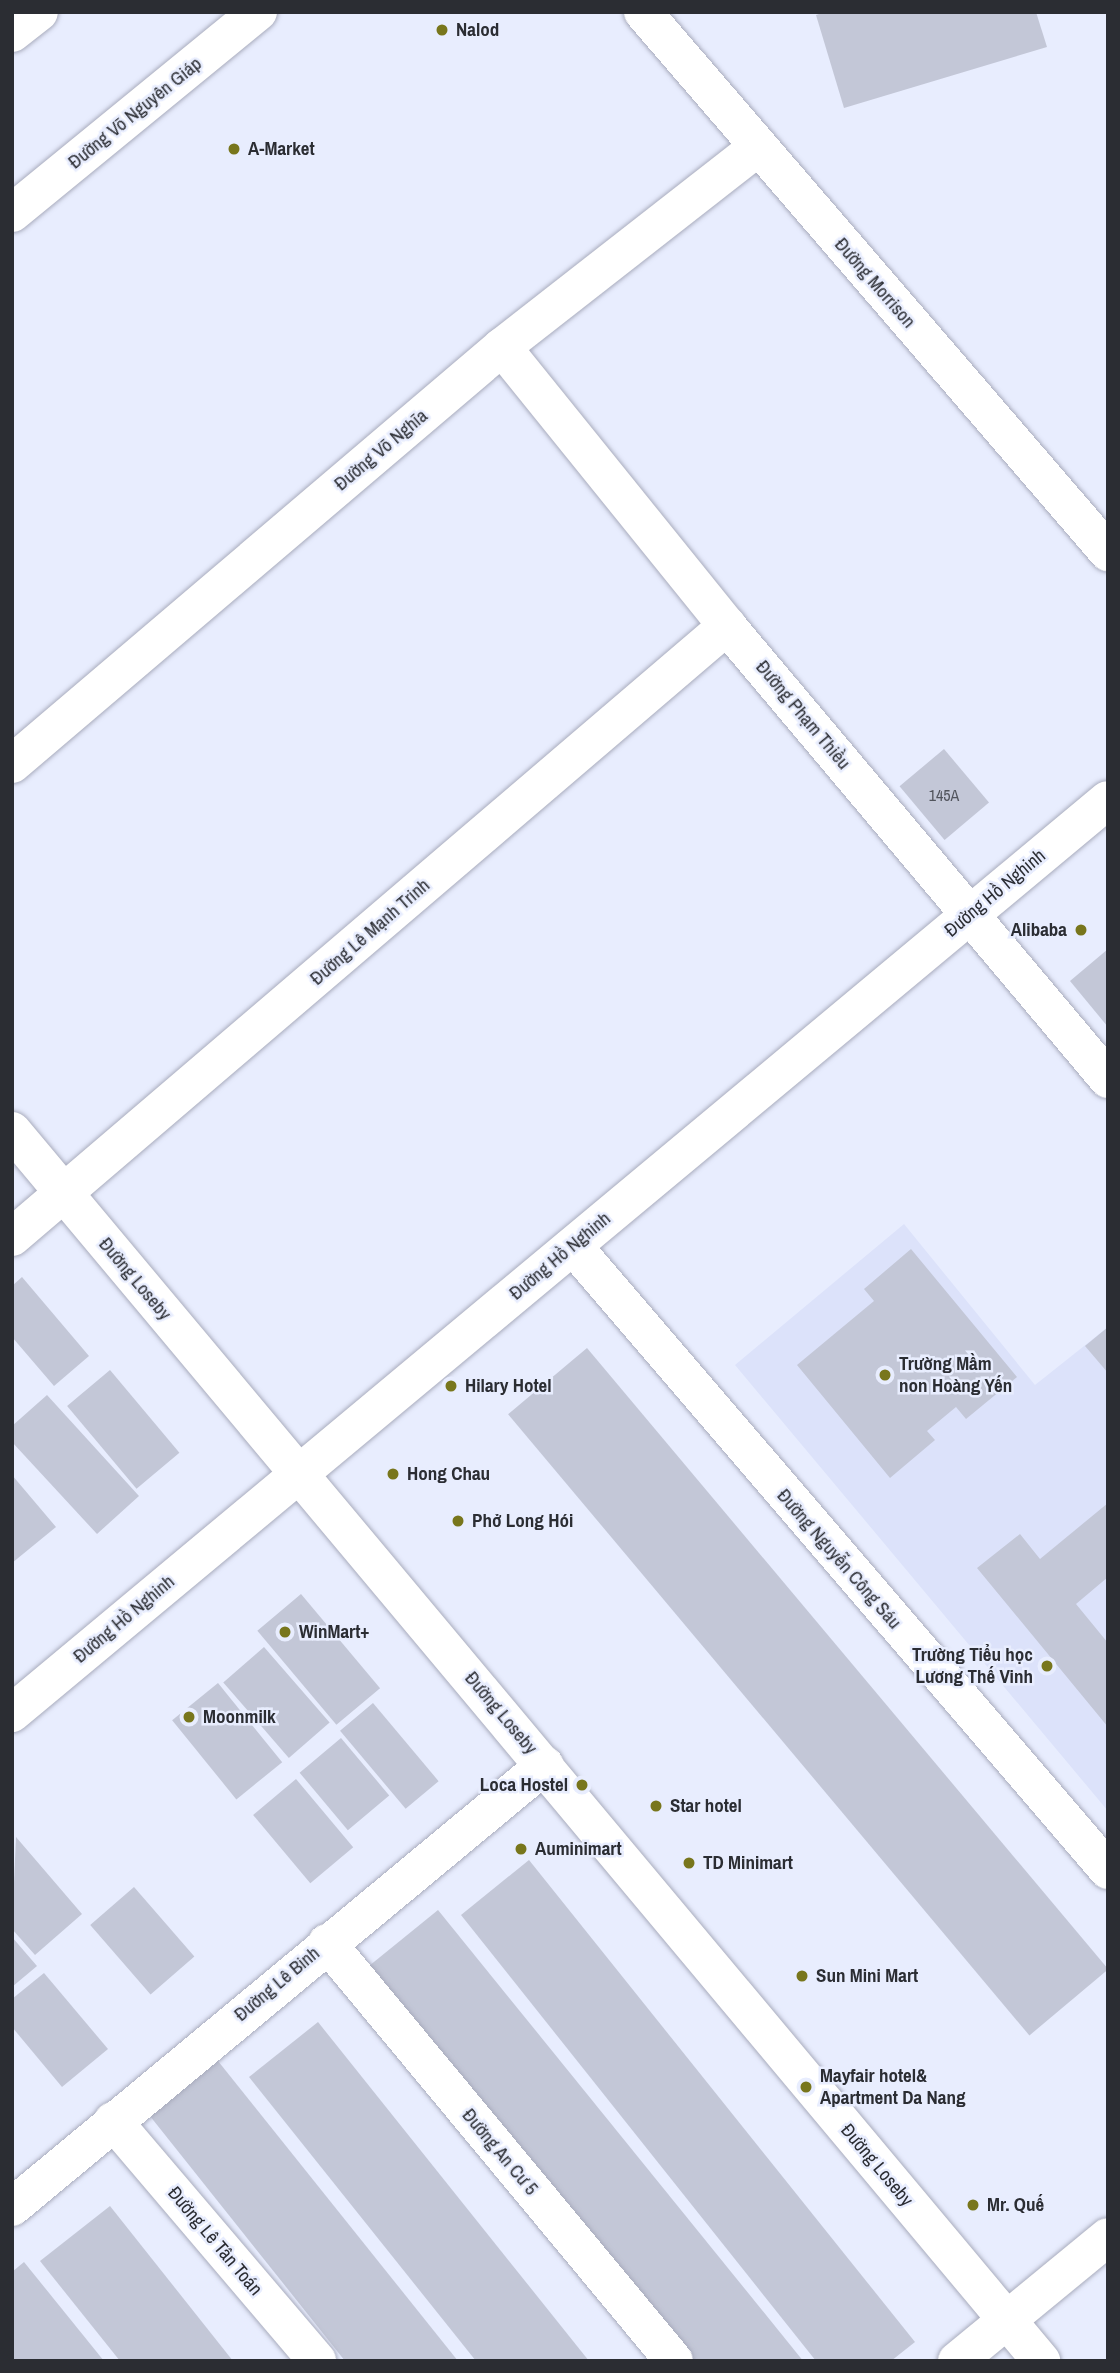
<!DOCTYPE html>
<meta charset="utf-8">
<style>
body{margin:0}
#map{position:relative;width:1120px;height:2373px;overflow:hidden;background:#e8edfe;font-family:"Archivo Narrow",sans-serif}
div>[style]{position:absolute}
.built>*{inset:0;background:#dce2fa}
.building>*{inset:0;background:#c3c7d7;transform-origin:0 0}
.roads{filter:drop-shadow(0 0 2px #a9acbd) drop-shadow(0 0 2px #a9acbd)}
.street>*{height:38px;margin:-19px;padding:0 19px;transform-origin:19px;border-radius:19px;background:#fff}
.secondary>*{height:38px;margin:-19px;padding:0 19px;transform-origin:19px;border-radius:19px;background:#fff}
.dots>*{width:19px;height:19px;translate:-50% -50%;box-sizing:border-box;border:4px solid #e8edfe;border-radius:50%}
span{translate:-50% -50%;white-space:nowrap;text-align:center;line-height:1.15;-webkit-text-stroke:5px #e8edfe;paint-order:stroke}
.number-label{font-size:16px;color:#51545c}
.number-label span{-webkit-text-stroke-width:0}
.poi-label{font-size:19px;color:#2b2d33;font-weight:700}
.left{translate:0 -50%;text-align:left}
.right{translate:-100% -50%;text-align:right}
.street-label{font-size:19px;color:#2b2d33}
.frame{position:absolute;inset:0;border:14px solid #2b2d33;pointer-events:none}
</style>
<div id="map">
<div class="built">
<i style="clip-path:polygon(904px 1224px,1035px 1385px,1108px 1327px,1108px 1811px,735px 1365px)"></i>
</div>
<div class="building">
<i style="clip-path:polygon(825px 12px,1036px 12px,1047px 47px,844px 108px,816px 15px)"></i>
<i style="left:944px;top:749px;width:70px;height:58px;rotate:50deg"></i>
<i style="clip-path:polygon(1108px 949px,1108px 1027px,1070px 981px)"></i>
<i style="clip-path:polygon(911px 1249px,1017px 1377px,966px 1419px,956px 1407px,927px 1431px,935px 1440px,890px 1478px,797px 1365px,874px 1301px,864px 1289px)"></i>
<i style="clip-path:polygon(22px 1277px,89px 1356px,54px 1386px,12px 1337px,12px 1286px)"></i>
<i style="clip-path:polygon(1108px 1327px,1108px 1373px,1085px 1346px)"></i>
<i style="left:587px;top:1348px;width:811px;height:103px;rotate:50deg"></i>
<i style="left:110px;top:1370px;width:108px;height:56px;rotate:50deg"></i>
<i style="clip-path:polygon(47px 1395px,139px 1496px,97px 1534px,12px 1442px,12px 1426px)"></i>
<i style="clip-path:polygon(12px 1475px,56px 1527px,12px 1563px)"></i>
<i style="clip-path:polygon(1108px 1503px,1108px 1577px,1076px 1604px,1108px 1643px,1108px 1727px,977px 1568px,1020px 1534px,1040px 1559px)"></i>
<i style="left:301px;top:1594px;width:123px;height:57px;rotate:50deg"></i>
<i style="left:264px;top:1647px;width:100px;height:54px;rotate:49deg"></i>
<i style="left:218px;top:1683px;width:102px;height:59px;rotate:51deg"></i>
<i style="left:373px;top:1703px;width:102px;height:43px;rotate:50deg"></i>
<i style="left:341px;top:1738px;width:75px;height:54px;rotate:50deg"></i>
<i style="left:296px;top:1779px;width:89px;height:56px;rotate:50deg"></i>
<i style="clip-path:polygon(16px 1837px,82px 1914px,35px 1955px,12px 1929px)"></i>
<i style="clip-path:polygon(529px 1860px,915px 2342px,891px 2361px,816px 2361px,461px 1915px)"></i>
<i style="left:134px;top:1887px;width:92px;height:58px;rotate:49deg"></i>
<i style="left:438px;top:1910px;width:578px;height:88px;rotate:51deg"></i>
<i style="clip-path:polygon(12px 1937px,37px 1966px,12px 1987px)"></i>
<i style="clip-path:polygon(44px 1973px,108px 2049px,62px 2087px,12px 2027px,12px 1999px)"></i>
<i style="clip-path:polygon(318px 2022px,589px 2361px,476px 2361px,249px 2077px)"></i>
<i style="clip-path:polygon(210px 2051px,458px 2361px,345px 2361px,142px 2106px)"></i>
<i style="clip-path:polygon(110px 2206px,233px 2361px,120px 2361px,40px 2261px)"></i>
<i style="clip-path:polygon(24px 2262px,104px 2361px,12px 2361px,12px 2272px)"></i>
</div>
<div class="roads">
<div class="street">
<i style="left:643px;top:12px;width:713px;rotate:49.27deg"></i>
<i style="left:502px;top:347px;width:358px;rotate:51.1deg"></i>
<i style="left:727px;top:626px;width:592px;rotate:49.93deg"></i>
<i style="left:12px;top:764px;width:643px;rotate:-40.4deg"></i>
<i style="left:502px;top:347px;width:325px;rotate:-38deg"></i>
<i style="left:12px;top:1237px;width:941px;rotate:-40.52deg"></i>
<i style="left:573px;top:1246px;width:822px;rotate:49.39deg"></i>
<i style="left:327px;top:1943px;width:543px;rotate:50.3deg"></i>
<i style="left:113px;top:2121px;width:315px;rotate:49.6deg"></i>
<i style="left:12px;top:2207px;width:692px;rotate:-39.67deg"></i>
<i style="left:957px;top:2361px;width:195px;rotate:-39.4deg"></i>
</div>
<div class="secondary">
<i style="left:12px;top:33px;width:34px;rotate:-38deg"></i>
<i style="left:12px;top:213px;width:318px;rotate:-39.3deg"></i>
<i style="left:12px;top:1131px;width:1604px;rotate:50.08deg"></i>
<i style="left:12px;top:1713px;width:1426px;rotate:-39.8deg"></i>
</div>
</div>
<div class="dots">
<i style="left:442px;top:30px;background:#78761c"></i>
<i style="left:234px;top:149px;background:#78761c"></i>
<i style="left:1081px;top:930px;background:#78761c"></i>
<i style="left:885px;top:1375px;background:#78761c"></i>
<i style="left:451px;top:1386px;background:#78761c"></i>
<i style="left:393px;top:1474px;background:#78761c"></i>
<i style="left:458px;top:1521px;background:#78761c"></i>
<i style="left:285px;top:1632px;background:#78761c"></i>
<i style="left:1047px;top:1666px;background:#78761c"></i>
<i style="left:189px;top:1717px;background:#78761c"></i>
<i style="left:582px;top:1785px;background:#78761c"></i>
<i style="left:656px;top:1806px;background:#78761c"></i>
<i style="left:521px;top:1849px;background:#78761c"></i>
<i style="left:689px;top:1863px;background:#78761c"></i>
<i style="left:802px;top:1976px;background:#78761c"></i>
<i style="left:806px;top:2087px;background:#78761c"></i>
<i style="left:973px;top:2205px;background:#78761c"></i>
</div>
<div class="number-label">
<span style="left:944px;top:795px">145A</span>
</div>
<div class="poi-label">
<span class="left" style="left:456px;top:30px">Nalod</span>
<span class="left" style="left:248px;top:149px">A-Market</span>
<span class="right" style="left:1067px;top:930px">Alibaba</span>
<span class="left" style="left:899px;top:1375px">Trường Mầm<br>non Hoàng Yến</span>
<span class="left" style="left:465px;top:1386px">Hilary Hotel</span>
<span class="left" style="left:407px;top:1474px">Hong Chau</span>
<span class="left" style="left:472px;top:1521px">Phở Long Hói</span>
<span class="left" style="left:299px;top:1632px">WinMart+</span>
<span class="right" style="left:1033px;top:1666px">Trường Tiểu học<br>Lương Thế Vinh</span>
<span class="left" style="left:203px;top:1717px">Moonmilk</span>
<span class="right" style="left:568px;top:1785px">Loca Hostel</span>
<span class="left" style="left:670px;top:1806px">Star hotel</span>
<span class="left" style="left:535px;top:1849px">Auminimart</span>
<span class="left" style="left:703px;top:1863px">TD Minimart</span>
<span class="left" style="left:816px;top:1976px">Sun Mini Mart</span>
<span class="left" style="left:820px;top:2087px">Mayfair hotel&amp;<br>Apartment Da Nang</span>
<span class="left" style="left:987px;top:2205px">Mr. Quế</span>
</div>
<div class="street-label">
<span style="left:135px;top:113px;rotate:-39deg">Đường Võ Nguyên Giáp</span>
<span style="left:875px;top:283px;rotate:49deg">Đường Morrison</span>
<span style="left:381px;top:450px;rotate:-40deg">Đường Võ Nghĩa</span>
<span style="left:803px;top:715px;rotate:50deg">Đường Phạm Thiều</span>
<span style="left:995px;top:893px;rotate:-40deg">Đường Hồ Nghinh</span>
<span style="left:370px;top:932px;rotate:-41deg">Đường Lê Mạnh Trinh</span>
<span style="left:560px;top:1256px;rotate:-40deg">Đường Hồ Nghinh</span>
<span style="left:135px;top:1279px;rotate:50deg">Đường Loseby</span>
<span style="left:839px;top:1559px;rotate:49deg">Đường Nguyễn Công Sáu</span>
<span style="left:124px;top:1619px;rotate:-40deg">Đường Hồ Nghinh</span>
<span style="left:501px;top:1713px;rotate:50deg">Đường Loseby</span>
<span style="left:277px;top:1984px;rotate:-40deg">Đường Lê Binh</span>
<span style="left:500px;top:2152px;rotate:50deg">Đường An Cư 5</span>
<span style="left:877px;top:2165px;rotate:50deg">Đường Loseby</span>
<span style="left:215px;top:2241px;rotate:50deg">Đường Lê Tân Toán</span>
</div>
<div class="frame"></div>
</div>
